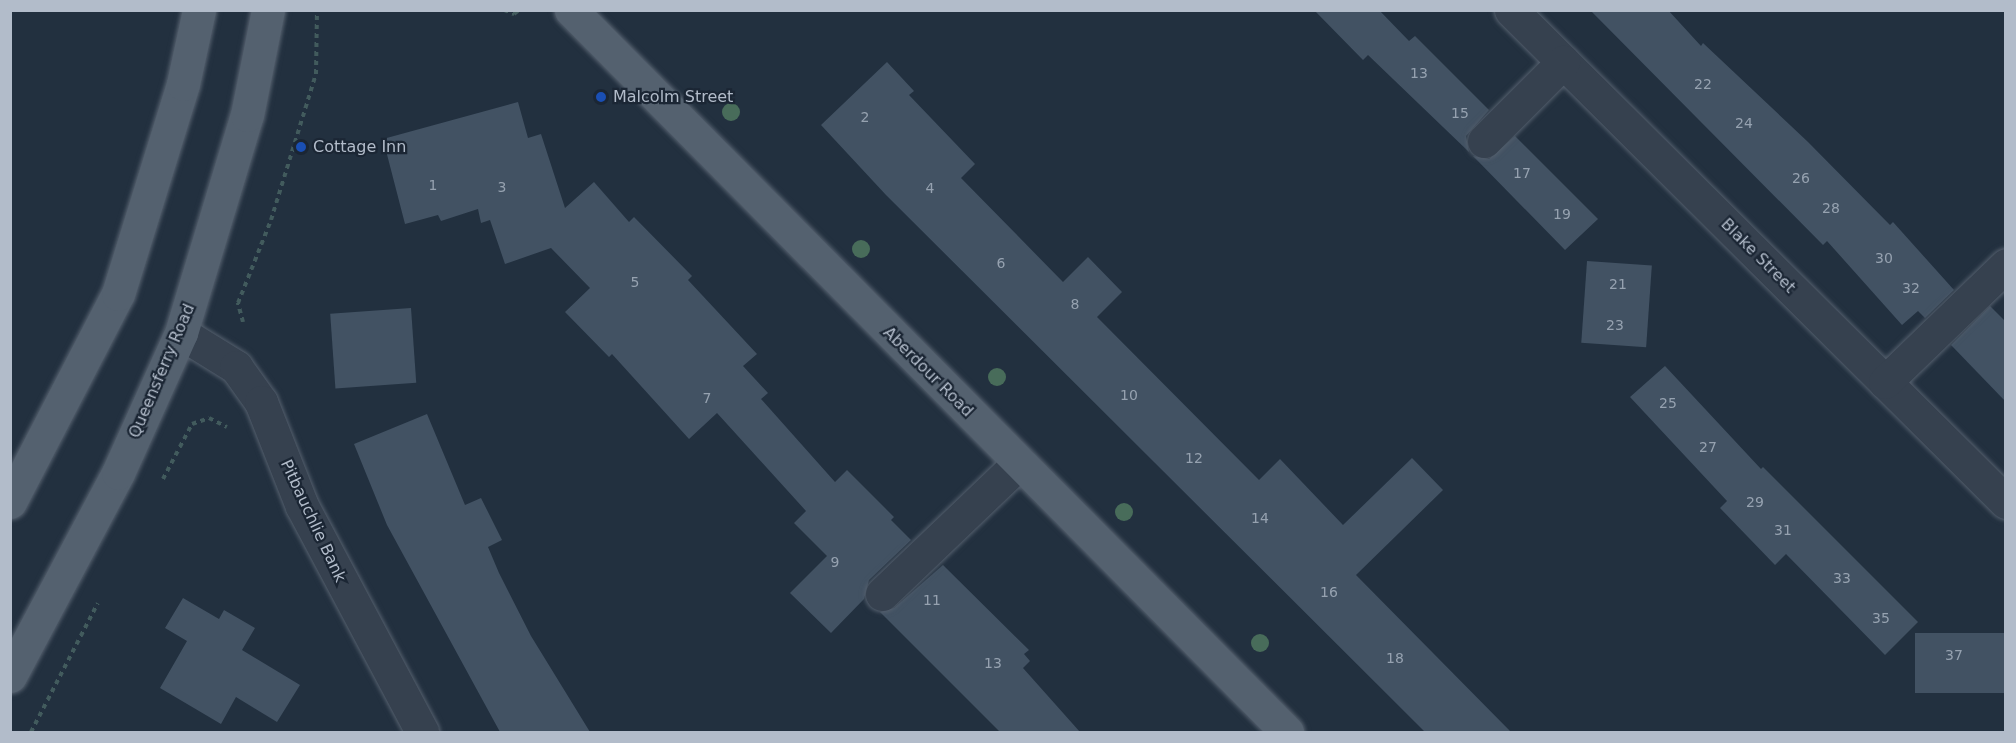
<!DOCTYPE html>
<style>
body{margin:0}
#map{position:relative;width:2016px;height:743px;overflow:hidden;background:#22303f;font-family:"DejaVu Sans",sans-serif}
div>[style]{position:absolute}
.building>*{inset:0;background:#425263;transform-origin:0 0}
.path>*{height:4px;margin-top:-2px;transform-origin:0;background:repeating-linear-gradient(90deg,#425b5d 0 4.5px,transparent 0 9px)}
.roads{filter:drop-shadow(0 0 2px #545f6d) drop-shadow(0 0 2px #545f6d)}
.minor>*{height:33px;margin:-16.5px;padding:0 16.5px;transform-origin:16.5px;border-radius:16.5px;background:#36414f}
.major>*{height:33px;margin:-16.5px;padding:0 16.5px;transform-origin:16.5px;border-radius:16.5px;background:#54616f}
.trees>*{width:18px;height:18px;margin:-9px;border-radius:50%;background:#486c5a}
.dots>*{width:16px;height:16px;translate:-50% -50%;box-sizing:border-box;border:3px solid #1b2634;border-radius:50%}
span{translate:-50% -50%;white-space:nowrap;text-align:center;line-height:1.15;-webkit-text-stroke:4.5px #1b2634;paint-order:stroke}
.number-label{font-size:14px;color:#96a2b0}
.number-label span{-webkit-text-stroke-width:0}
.poi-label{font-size:16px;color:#b2bcca}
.left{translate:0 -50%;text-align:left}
.street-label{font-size:16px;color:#b2bcca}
.frame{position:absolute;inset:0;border:12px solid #b2bcca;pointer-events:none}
</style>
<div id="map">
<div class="building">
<i style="clip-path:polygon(1314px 10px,1379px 10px,1409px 41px,1415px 36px,1489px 110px,1466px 136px,1469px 152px,1368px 55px,1363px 60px)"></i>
<i style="clip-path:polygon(1590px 10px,1668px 10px,1701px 46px,1703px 43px,1808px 142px,1890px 225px,1893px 222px,1954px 290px,1925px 318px,1918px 311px,1902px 325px,1827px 241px,1823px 245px)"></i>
<i style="clip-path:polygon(887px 62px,914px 91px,909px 95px,975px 164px,961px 178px,1063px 282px,1088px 257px,1122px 292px,1097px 317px,1259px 480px,1280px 459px,1343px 525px,1412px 458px,1443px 490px,1356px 575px,1511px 732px,1425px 732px,886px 195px,821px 125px)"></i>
<i style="clip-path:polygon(518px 102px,528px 138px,541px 134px,565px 208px,594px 182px,629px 222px,634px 217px,692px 276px,688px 280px,757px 354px,743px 366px,768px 393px,761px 399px,835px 482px,847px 470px,894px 517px,891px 520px,911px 540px,869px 580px,864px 599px,831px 633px,790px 593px,827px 556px,794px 523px,806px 511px,717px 413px,689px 439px,612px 354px,609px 357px,565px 312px,590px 288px,551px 248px,505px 264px,490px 220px,481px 223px,478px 209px,441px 221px,438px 215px,405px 224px,383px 139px)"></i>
<i style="clip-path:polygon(1515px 136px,1598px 219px,1565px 250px,1473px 156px,1489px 159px)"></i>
<i style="left:1587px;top:261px;width:65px;height:82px;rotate:4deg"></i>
<i style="clip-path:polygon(1990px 306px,2006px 322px,2006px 402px,1951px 345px)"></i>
<i style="left:411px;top:308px;width:75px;height:81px;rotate:86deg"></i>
<i style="clip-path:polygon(1665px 366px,1761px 469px,1763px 467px,1918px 622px,1885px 655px,1786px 554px,1775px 565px,1720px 508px,1727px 501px,1630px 397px)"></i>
<i style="clip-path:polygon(427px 414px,465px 505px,481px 498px,502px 540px,488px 547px,499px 573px,531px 636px,590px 732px,500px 732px,387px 525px,354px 444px)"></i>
<i style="clip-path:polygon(943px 565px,1029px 650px,1024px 654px,1030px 661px,1023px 668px,1080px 732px,1000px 732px,880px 612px,894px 608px)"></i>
<i style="clip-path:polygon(183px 598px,219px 619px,224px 610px,255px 628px,242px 650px,300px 685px,277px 722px,236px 697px,221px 724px,160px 688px,187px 641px,165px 628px)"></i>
<i style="left:2006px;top:633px;width:60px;height:91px;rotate:90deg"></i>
</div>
<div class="path">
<i style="left:504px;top:10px;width:11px;rotate:22deg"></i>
<i style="left:514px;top:14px;width:6px;rotate:-39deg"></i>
<i style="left:243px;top:322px;width:20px;rotate:-105deg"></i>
<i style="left:238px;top:303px;width:89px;rotate:-68.3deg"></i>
<i style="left:271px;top:220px;width:153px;rotate:-72.9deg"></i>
<i style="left:316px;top:74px;width:64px;rotate:-89.1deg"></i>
<i style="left:163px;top:479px;width:62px;rotate:-62.2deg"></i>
<i style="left:192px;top:424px;width:18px;rotate:-19deg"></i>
<i style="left:209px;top:418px;width:20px;rotate:27deg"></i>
<i style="left:31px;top:732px;width:145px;rotate:-62.6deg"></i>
</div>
<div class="roads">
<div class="minor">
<i style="left:1511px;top:10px;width:698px;rotate:44.83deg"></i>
<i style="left:1484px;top:141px;width:112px;rotate:-45deg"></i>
<i style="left:181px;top:333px;width:65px;rotate:31.7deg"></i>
<i style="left:236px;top:367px;width:43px;rotate:54.5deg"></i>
<i style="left:261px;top:402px;width:112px;rotate:68.5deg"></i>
<i style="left:302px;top:506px;width:256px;rotate:62deg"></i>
<i style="left:1885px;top:382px;width:168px;rotate:-44deg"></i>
<i style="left:882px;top:594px;width:190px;rotate:-43.7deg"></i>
</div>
<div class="major">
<i style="left:571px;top:10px;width:1017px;rotate:45.24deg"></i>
<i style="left:10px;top:502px;width:234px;rotate:-62.6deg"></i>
<i style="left:118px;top:294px;width:220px;rotate:-72.8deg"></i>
<i style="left:183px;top:84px;width:76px;rotate:-77.8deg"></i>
<i style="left:10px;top:676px;width:230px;rotate:-62deg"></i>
<i style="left:118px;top:473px;width:154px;rotate:-65.8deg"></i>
<i style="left:181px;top:333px;width:228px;rotate:-73.2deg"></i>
<i style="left:247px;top:115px;width:107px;rotate:-78.7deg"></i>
</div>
</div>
<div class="trees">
<i style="left:731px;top:112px"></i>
<i style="left:861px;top:249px"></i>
<i style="left:997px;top:377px"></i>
<i style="left:1124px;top:512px"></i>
<i style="left:1260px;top:643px"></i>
</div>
<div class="dots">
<i style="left:601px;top:97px;background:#1a4fb4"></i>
<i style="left:301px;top:147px;background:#1a4fb4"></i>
</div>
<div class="number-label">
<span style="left:1419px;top:73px">13</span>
<span style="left:1703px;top:84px">22</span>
<span style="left:1460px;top:113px">15</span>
<span style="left:865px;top:117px">2</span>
<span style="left:1744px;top:123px">24</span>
<span style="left:1522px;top:173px">17</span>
<span style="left:1801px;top:178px">26</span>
<span style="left:433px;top:185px">1</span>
<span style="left:502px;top:187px">3</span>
<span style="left:930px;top:188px">4</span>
<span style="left:1831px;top:208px">28</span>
<span style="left:1562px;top:214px">19</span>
<span style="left:1884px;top:258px">30</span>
<span style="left:1001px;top:263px">6</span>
<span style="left:635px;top:282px">5</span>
<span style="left:1618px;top:284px">21</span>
<span style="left:1911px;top:288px">32</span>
<span style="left:1075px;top:304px">8</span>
<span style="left:1615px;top:325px">23</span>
<span style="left:1129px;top:395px">10</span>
<span style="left:707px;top:398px">7</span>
<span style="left:1668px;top:403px">25</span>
<span style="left:1708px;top:447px">27</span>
<span style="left:1194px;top:458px">12</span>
<span style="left:1755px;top:502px">29</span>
<span style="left:1260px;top:518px">14</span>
<span style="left:1783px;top:530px">31</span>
<span style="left:835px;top:562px">9</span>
<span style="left:1842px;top:578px">33</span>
<span style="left:1329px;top:592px">16</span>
<span style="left:932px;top:600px">11</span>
<span style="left:1881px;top:618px">35</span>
<span style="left:1954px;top:655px">37</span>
<span style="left:1395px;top:658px">18</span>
<span style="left:993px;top:663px">13</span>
</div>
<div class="poi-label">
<span class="left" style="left:613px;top:97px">Malcolm Street</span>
<span class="left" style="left:313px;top:147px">Cottage Inn</span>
</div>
<div class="street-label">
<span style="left:1758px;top:256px;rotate:45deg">Blake Street</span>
<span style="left:162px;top:371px;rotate:-67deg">Queensferry Road</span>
<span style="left:928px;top:372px;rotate:45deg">Aberdour Road</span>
<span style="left:313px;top:521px;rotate:65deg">Pitbauchlie Bank</span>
</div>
<div class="frame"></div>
</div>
